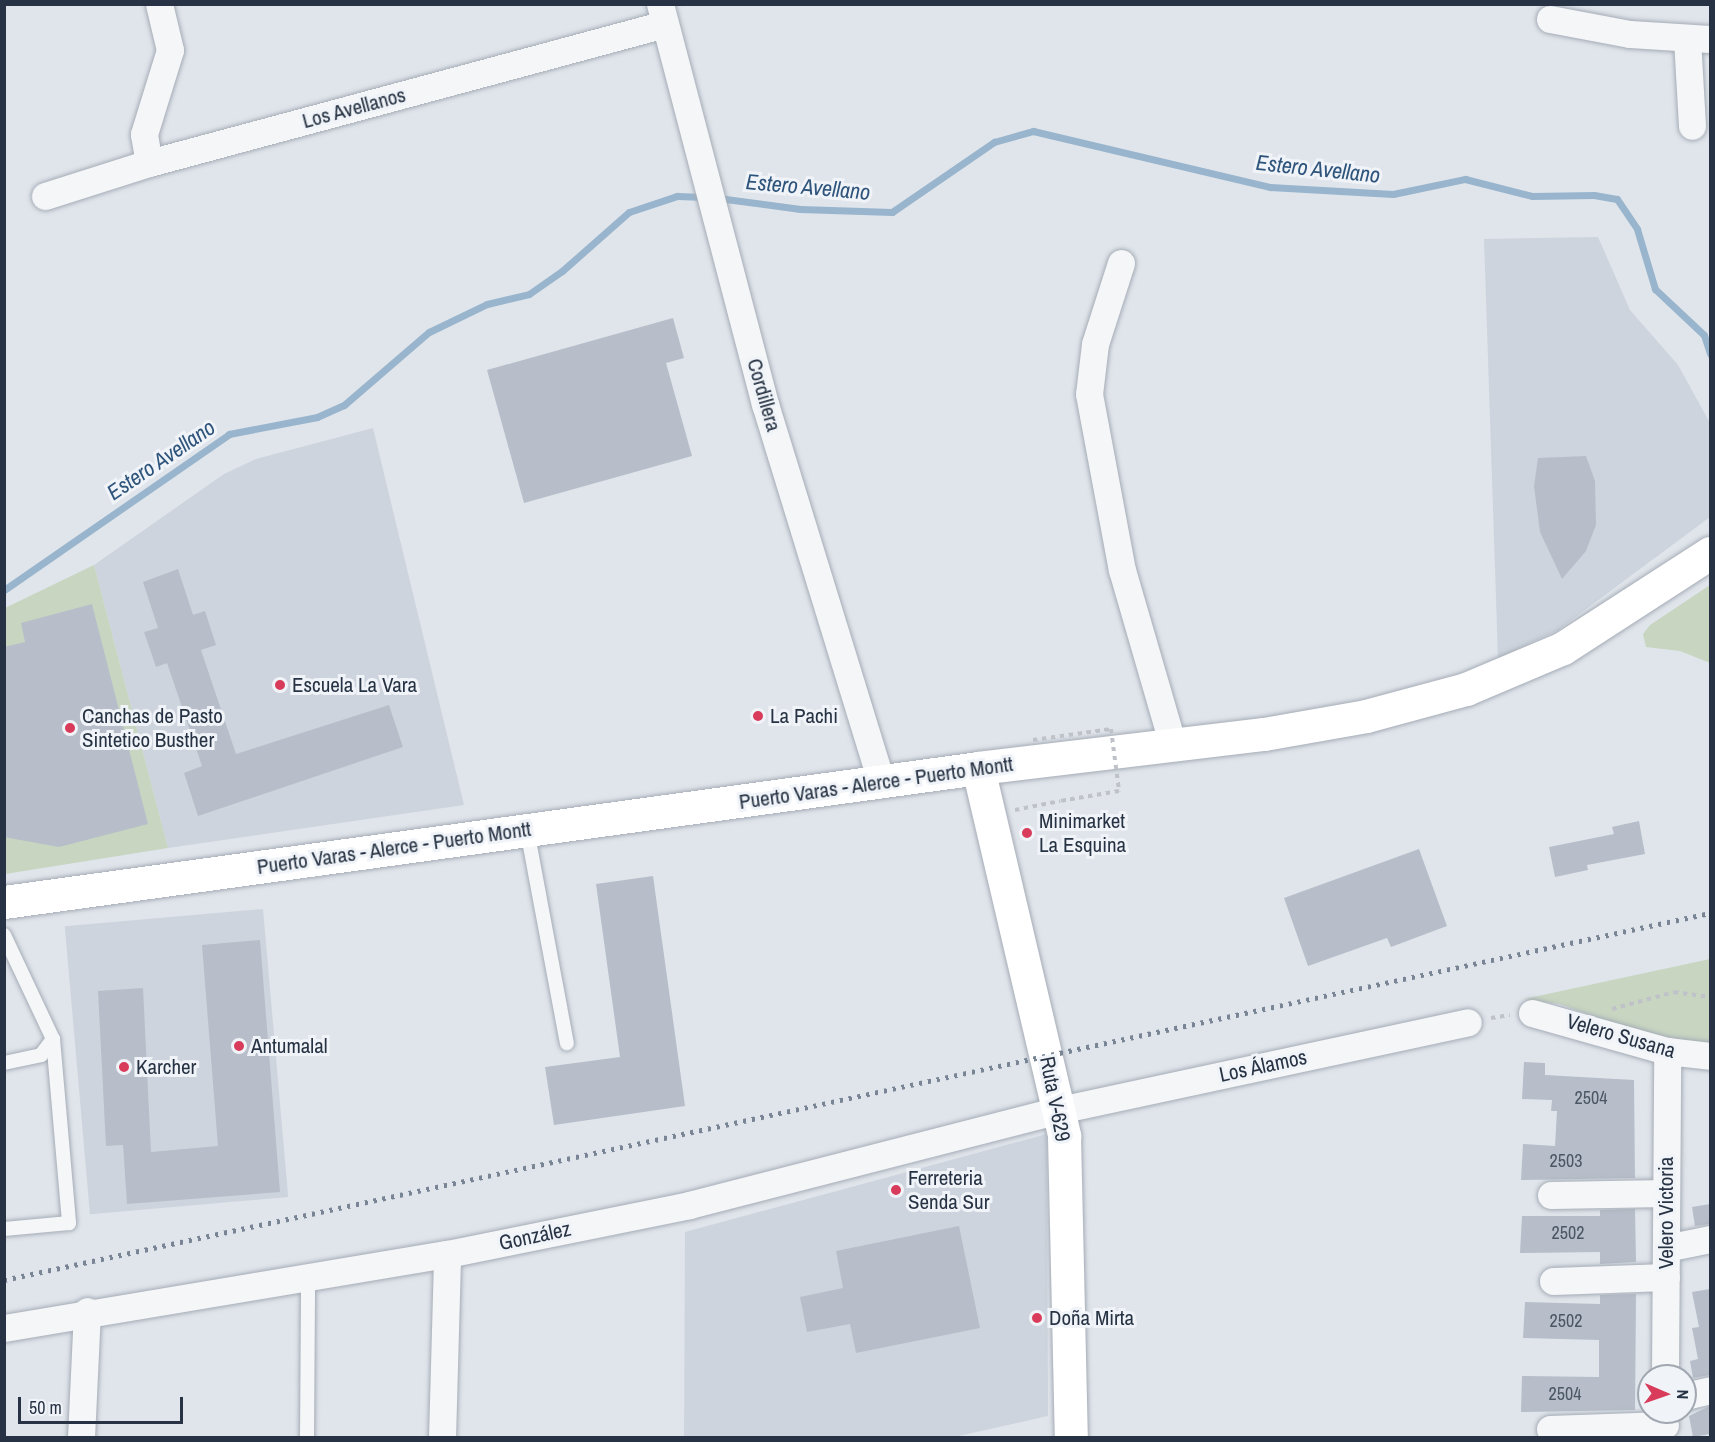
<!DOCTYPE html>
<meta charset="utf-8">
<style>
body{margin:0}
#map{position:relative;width:1715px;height:1442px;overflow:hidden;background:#e0e5eb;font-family:"Archivo Narrow",sans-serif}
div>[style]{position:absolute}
.built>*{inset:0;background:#ced4dd;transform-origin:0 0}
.green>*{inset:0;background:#c7d5c1}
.stream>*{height:7px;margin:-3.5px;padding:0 3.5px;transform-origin:3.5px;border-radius:3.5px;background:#99b5cd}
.building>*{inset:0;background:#b7bec9}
.path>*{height:4px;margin-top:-2px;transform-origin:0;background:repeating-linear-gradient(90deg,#bfc3c9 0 4.5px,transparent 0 9px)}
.roads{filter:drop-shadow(0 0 2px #a5acb6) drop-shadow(0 0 2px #a5acb6)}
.service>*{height:14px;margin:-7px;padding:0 7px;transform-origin:7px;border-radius:7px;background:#f4f6f8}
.minor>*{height:27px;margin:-13.5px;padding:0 13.5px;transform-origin:13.5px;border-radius:13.5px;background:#f4f6f8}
.secondary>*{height:33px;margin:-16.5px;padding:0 16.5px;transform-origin:16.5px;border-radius:16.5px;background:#fff}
.primary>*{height:33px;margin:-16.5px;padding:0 16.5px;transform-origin:16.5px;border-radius:16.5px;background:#fff}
.rail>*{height:4.5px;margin-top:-2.25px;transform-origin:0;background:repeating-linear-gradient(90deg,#798595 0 3px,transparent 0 9px)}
.path-bridge>*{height:4px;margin-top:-2px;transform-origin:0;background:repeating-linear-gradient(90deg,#bfc3c9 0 4.5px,transparent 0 9px)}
.dots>*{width:16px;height:16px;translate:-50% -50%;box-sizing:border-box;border:3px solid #f0f4f8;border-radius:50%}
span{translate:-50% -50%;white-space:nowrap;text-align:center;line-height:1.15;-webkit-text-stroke:6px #f0f4f8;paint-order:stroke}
.number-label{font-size:18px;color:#4b5665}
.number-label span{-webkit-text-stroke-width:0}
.street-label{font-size:21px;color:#273344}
.poi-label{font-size:21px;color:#273344}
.left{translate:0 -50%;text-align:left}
.water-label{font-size:22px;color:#2e547b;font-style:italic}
.frame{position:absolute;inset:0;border:6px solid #273344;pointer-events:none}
.north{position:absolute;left:1637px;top:1364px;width:60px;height:60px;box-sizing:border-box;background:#f0f4f8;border:2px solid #a0a7b0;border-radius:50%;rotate:92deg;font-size:16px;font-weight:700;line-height:24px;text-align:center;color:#273344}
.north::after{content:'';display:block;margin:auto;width:21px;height:27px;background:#d93c5b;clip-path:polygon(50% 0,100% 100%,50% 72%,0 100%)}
.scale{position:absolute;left:18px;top:1397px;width:165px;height:27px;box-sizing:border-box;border:3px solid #273344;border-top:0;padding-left:8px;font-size:18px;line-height:21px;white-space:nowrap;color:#273344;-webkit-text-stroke:4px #f0f4f8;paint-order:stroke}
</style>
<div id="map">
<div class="built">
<i style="clip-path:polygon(1598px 237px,1630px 310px,1678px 365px,1710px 423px,1710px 517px,1558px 630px,1498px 658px,1484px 239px)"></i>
<i style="clip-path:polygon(373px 428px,464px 805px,168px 848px,94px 565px,224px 474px,256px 459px)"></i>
<i style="left:263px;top:909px;width:289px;height:199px;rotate:85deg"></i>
<i style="clip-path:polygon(1047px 1134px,1048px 1416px,954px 1437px,684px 1438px,685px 1232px)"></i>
</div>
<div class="green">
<i style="clip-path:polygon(94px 565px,168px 848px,5px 874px,5px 608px)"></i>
<i style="clip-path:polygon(1710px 585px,1710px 663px,1680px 651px,1646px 647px,1643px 634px,1650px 625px)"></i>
<i style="clip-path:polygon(1710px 959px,1710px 1045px,1632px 1030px,1560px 1004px,1524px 999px)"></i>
</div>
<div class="stream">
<i style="left:718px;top:198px;width:83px;rotate:7.6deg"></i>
<i style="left:800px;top:209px;width:92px;rotate:1.9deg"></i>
<i style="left:892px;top:212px;width:124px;rotate:-34.5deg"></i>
<i style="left:994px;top:142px;width:41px;rotate:-15.8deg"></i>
<i style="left:1033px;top:131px;width:244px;rotate:13.3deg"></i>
<i style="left:1270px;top:187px;width:123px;rotate:3.3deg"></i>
<i style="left:1393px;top:194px;width:74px;rotate:-11.8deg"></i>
<i style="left:1465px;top:179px;width:69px;rotate:14.2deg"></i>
<i style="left:1532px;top:196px;width:62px;rotate:-0.9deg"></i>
<i style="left:1594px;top:195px;width:23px;rotate:10deg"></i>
<i style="left:1617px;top:199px;width:36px;rotate:56deg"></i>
<i style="left:1637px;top:229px;width:63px;rotate:73.3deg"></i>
<i style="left:1655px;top:289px;width:67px;rotate:43.2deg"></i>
<i style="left:1704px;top:335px;width:20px;rotate:72deg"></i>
<i style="left:4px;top:590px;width:274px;rotate:-34.7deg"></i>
<i style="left:229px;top:434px;width:90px;rotate:-10.9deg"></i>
<i style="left:317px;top:417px;width:30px;rotate:-24deg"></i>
<i style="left:344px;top:405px;width:112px;rotate:-40.7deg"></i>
<i style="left:429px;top:332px;width:64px;rotate:-25.8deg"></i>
<i style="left:487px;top:304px;width:43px;rotate:-13.4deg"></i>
<i style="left:529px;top:294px;width:40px;rotate:-34.9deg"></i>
<i style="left:562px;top:271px;width:89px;rotate:-41.4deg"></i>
<i style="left:629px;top:212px;width:51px;rotate:-18.4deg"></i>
<i style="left:677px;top:196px;width:27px;rotate:2deg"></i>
</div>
<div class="building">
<i style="clip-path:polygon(673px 318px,684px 358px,666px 363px,692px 456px,524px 503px,487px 370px)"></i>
<i style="clip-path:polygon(1586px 456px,1595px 481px,1596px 525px,1586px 551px,1562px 579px,1540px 532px,1534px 486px,1538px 458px)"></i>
<i style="clip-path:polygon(178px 569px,193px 615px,205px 611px,216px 645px,201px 650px,236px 754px,389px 705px,403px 747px,198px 816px,184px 773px,202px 766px,167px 663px,156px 667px,144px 632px,158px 628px,143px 582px)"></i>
<i style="clip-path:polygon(92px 604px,148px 824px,59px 847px,4px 837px,4px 647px,25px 642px,21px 623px)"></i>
<i style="clip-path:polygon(1639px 821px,1645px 854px,1587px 865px,1588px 870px,1555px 877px,1549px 847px,1614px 834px,1612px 827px)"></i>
<i style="clip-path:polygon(1419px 849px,1447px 926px,1391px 947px,1387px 938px,1308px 966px,1284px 898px)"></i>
<i style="clip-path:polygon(653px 876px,685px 1106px,554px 1125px,545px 1067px,620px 1057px,596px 884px)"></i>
<i style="clip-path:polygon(260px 940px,280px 1192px,127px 1204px,123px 1145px,106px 1146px,98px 991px,143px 988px,151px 1152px,218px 1146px,202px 945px)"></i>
<i style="clip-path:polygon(1524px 1062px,1545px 1063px,1545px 1075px,1634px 1080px,1635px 1178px,1521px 1180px,1523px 1144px,1555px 1146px,1557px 1111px,1551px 1111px,1552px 1100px,1522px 1099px)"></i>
<i style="clip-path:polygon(1710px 1204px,1710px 1224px,1695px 1226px,1692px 1207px)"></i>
<i style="clip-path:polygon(1635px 1209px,1636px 1262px,1600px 1264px,1600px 1252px,1520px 1253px,1522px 1216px,1600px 1216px,1600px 1210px)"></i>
<i style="clip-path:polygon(959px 1226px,980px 1328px,856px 1353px,850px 1324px,807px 1332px,800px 1297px,843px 1288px,836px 1251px)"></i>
<i style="clip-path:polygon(1710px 1289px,1710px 1375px,1693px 1378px,1690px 1361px,1698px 1359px,1692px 1328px,1699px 1327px,1692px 1292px)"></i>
<i style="clip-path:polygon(1636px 1294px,1635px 1410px,1521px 1412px,1522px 1376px,1599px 1377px,1599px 1340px,1523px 1338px,1525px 1302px,1600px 1304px,1600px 1295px)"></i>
<i style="clip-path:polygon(1710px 1406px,1710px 1434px,1693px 1437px,1689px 1416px)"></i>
</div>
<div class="path">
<i style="left:1015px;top:810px;width:46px;rotate:-11.3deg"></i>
<i style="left:1612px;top:1009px;width:64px;rotate:-15.3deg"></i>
<i style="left:1674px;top:992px;width:36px;rotate:8deg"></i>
<i style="left:1491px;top:1018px;width:19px;rotate:-9deg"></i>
</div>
<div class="roads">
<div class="service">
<i style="left:527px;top:830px;width:217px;rotate:79.4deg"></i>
<i style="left:4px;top:935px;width:115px;rotate:64.8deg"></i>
<i style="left:53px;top:1039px;width:185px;rotate:85deg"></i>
<i style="left:69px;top:1223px;width:65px;rotate:174.7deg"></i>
<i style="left:4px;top:1063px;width:38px;rotate:-12deg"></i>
<i style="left:41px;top:1055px;width:20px;rotate:-53deg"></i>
<i style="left:307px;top:1438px;width:162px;rotate:-89.6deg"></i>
</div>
<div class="minor">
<i style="left:660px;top:4px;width:414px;rotate:75.3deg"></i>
<i style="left:765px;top:404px;width:394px;rotate:72.9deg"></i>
<i style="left:1550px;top:19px;width:81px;rotate:10.6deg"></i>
<i style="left:1630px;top:34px;width:80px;rotate:3.6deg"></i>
<i style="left:1687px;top:39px;width:87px;rotate:86.7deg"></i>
<i style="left:149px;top:163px;width:29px;rotate:-100deg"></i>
<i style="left:144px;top:134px;width:88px;rotate:-72.8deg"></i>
<i style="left:170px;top:50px;width:47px;rotate:-103.4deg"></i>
<i style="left:45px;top:196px;width:109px;rotate:-17.6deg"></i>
<i style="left:149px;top:163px;width:534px;rotate:-15.08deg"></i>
<i style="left:1121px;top:263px;width:85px;rotate:107.8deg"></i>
<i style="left:1095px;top:344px;width:50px;rotate:96.8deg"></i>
<i style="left:1089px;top:394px;width:179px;rotate:79.4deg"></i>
<i style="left:1122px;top:570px;width:182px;rotate:73.8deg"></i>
<i style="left:1532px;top:1013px;width:140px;rotate:15.7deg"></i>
<i style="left:1667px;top:1051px;width:43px;rotate:6.6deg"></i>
<i style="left:1551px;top:1195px;width:115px;rotate:-1deg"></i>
<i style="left:1666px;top:1248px;width:45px;rotate:-11.6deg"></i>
<i style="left:1553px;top:1281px;width:113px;rotate:-2deg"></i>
<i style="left:4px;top:1328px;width:449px;rotate:-9.5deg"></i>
<i style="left:447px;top:1254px;width:247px;rotate:-11.4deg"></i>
<i style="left:689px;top:1205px;width:382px;rotate:-14.4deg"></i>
<i style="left:1059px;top:1110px;width:418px;rotate:-12.1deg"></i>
<i style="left:1665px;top:1376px;width:325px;rotate:-89.6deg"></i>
<i style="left:1685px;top:1396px;width:26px;rotate:-13deg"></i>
<i style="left:1550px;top:1429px;width:115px;rotate:-2deg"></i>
<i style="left:81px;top:1438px;width:127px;rotate:-87.3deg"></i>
<i style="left:442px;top:1438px;width:184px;rotate:-88.4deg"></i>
</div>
<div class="secondary">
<i style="left:978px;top:768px;width:378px;rotate:76.8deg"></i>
<i style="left:1064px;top:1136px;width:302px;rotate:88.7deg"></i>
</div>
<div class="primary">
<i style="left:4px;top:902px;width:983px;rotate:-7.83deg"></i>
<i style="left:978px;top:768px;width:288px;rotate:-6.8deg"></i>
<i style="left:1264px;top:734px;width:104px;rotate:-10deg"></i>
<i style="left:1366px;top:716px;width:104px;rotate:-15.1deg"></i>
<i style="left:1466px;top:689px;width:105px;rotate:-22.9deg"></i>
<i style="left:1563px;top:648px;width:175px;rotate:-32.9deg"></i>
</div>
</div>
<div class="rail">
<i style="left:4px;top:1280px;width:1745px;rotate:-12.14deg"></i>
</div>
<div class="path-bridge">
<i style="left:1033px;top:740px;width:79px;rotate:-8deg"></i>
<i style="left:1111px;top:729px;width:63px;rotate:82.6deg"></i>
<i style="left:1119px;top:791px;width:60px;rotate:170.4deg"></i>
</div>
<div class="dots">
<i style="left:280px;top:685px;background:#d93c5b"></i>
<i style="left:758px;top:716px;background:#d93c5b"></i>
<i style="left:70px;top:728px;background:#d93c5b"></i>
<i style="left:1027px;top:833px;background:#d93c5b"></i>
<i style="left:239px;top:1046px;background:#d93c5b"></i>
<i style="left:124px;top:1067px;background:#d93c5b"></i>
<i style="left:896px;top:1190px;background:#d93c5b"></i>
<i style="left:1037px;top:1318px;background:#d93c5b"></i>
</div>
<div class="number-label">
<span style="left:1591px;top:1098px">2504</span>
<span style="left:1566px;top:1161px">2503</span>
<span style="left:1568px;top:1233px">2502</span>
<span style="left:1566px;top:1321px">2502</span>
<span style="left:1565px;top:1394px">2504</span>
</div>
<div class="street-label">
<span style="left:354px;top:108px;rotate:-15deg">Los Avellanos</span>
<span style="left:764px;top:395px;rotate:74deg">Cordillera</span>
<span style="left:876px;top:783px;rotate:-8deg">Puerto Varas - Alerce - Puerto Montt</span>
<span style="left:394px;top:848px;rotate:-8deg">Puerto Varas - Alerce - Puerto Montt</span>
<span style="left:1621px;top:1036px;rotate:16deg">Velero Susana</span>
<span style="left:1263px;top:1066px;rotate:-12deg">Los Álamos</span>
<span style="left:1055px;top:1099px;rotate:79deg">Ruta V-629</span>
<span style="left:1666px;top:1213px;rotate:-90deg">Velero Victoria</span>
<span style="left:535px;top:1236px;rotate:-12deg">González</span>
</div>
<div class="poi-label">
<span class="left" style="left:292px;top:685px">Escuela La Vara</span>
<span class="left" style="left:82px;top:728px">Canchas de Pasto<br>Sintetico Busther</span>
<span class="left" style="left:770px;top:716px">La Pachi</span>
<span class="left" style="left:1039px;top:833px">Minimarket<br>La Esquina</span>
<span class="left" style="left:251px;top:1046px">Antumalal</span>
<span class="left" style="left:136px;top:1067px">Karcher</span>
<span class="left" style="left:908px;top:1190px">Ferreteria<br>Senda Sur</span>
<span class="left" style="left:1049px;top:1318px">Doña Mirta</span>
</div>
<div class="water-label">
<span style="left:1318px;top:169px;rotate:6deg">Estero Avellano</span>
<span style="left:808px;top:187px;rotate:5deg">Estero Avellano</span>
<span style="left:161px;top:460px;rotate:-34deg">Estero Avellano</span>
</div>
<div class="frame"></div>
<div class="north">N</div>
<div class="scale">50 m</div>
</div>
